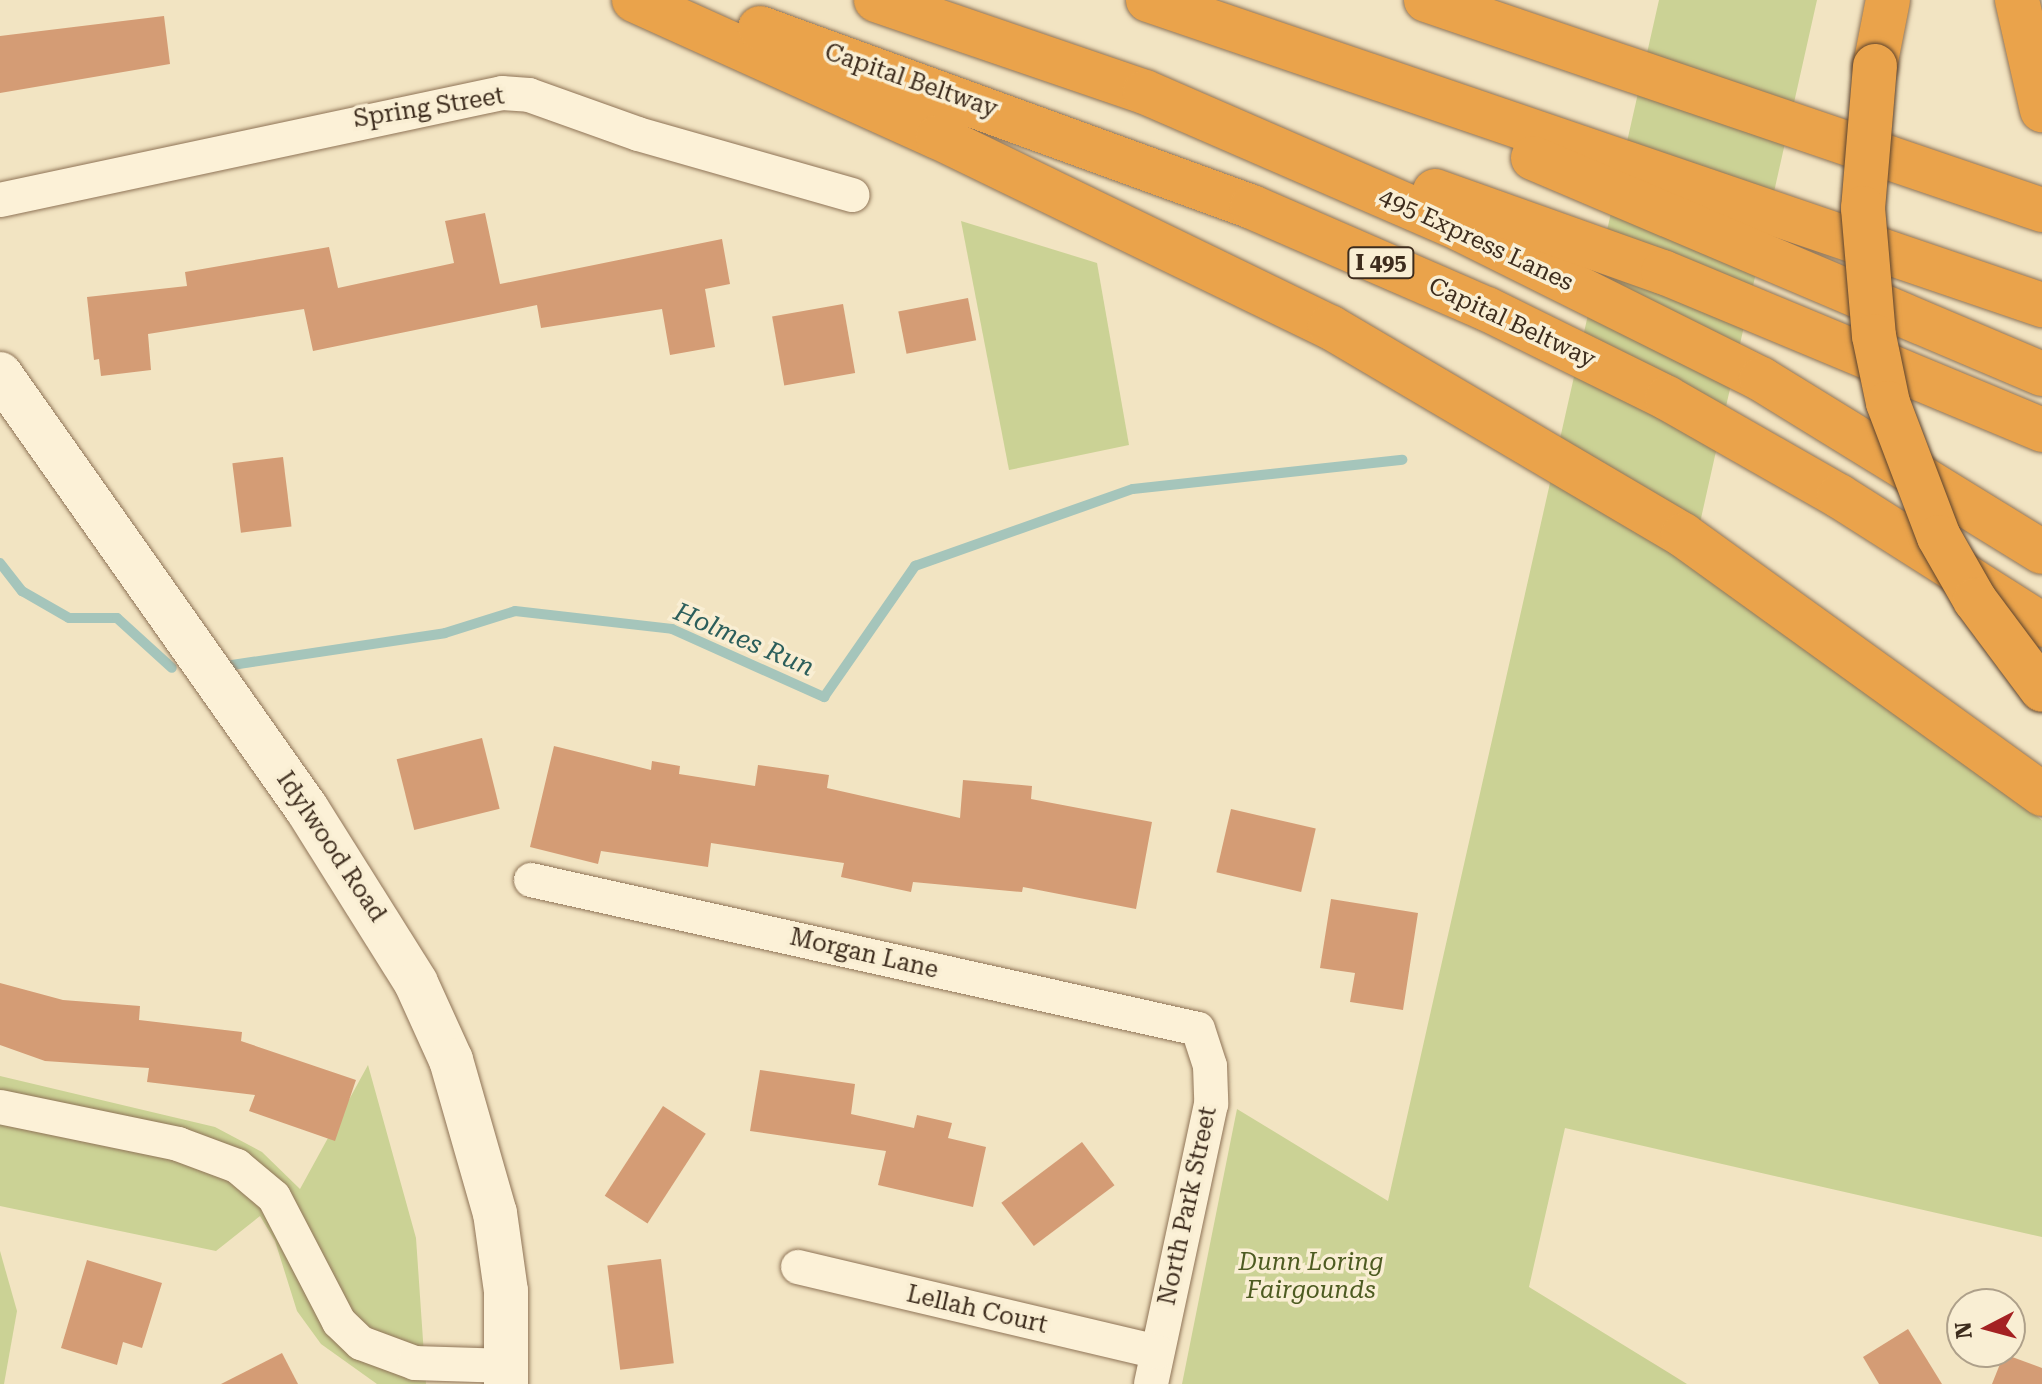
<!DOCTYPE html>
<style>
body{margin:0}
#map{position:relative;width:2042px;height:1384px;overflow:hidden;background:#f2e4c2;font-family:"Roboto Serif",serif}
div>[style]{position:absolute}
.green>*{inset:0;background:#cbd295}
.stream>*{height:10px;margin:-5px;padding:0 5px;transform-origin:5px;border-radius:5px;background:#a5c5bb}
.building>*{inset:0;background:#d49c75;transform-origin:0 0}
.roads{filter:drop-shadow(0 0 2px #8f7457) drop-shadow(0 0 2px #8f7457)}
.street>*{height:34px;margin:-17px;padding:0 17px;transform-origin:17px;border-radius:17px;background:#fcf1d7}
.secondary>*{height:44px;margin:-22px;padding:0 22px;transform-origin:22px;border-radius:22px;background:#fcf1d7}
.highway>*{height:44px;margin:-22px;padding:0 22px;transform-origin:22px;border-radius:22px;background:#eaa34b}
.bridges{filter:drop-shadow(0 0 2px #5c422c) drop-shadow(0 0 2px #5c422c)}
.highway-bridge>*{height:44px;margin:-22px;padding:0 22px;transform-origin:22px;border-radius:22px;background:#eaa34b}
span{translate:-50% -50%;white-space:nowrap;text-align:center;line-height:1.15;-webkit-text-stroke:7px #f9eed3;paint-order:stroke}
.shield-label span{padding:2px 6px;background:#f9eed3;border:2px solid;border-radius:6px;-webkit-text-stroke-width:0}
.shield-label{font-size:22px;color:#3d2c1d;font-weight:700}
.street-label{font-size:24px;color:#3d2c1d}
.park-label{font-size:24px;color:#4d5b21;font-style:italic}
.water-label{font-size:26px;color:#2b5e5b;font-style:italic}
.north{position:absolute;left:1946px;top:1288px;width:80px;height:80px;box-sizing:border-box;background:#f9eed3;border:2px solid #aea08a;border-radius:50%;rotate:264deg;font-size:22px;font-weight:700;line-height:32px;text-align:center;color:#3d2c1d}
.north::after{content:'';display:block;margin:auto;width:28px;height:36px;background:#a42122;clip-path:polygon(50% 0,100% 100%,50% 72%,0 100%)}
</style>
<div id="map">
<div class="green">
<i style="clip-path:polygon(1659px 0,1817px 0,1691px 563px,1766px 622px,1770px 605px,2042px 820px,2042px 1237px,1565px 1128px,1529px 1287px,1687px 1384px,1182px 1384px,1237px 1109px,1388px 1201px)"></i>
<i style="clip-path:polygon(961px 221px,1097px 263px,1129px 445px,1009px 470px)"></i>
<i style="clip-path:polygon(368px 1065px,416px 1238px,426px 1384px,377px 1384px,321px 1344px,297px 1311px,275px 1241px,260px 1216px,216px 1251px,0 1206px,0 1076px,215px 1127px,262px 1152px,300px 1189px)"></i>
<i style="clip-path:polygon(0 1251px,17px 1311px,4px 1384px,0 1384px)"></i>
</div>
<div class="stream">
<i style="left:0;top:563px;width:36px;rotate:52deg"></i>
<i style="left:22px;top:591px;width:54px;rotate:29.9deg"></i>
<i style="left:69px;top:618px;width:48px"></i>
<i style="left:117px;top:618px;width:74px;rotate:42.3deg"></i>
<i style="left:232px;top:665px;width:215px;rotate:-8.5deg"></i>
<i style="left:445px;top:633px;width:73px;rotate:-17.4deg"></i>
<i style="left:515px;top:611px;width:158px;rotate:6.5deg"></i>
<i style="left:672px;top:629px;width:167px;rotate:24.1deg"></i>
<i style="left:824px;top:697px;width:160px;rotate:-55.2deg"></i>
<i style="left:915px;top:566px;width:231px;rotate:-19.5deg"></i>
<i style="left:1133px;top:489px;width:271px;rotate:-6.2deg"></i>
</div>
<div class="building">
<i style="clip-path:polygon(164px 16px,170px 64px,0 93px,0 36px)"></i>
<i style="clip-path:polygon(485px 213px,500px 284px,722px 239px,730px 284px,705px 289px,715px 347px,670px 355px,662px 309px,541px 328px,537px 305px,313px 351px,304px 309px,148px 334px,151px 370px,101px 376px,99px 359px,94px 360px,87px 297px,187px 286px,185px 272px,329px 247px,338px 288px,454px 263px,445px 221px)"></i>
<i style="left:968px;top:298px;width:43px;height:71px;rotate:79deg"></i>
<i style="left:843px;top:304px;width:70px;height:72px;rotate:80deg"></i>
<i style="left:283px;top:457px;width:70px;height:51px;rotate:83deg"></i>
<i style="left:482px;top:738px;width:73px;height:88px;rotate:76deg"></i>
<i style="clip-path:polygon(554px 746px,651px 770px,652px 761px,680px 766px,679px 774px,755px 786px,758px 765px,829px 775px,827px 788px,960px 818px,963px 780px,1032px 786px,1031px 799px,1152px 822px,1136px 909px,1023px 887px,1022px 892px,913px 882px,911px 892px,841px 877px,844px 863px,711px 843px,708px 867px,601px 851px,598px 864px,530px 847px)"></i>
<i style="left:1231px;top:809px;width:87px;height:65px;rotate:13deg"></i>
<i style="clip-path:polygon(1331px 899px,1418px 913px,1403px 1010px,1350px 1002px,1355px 973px,1320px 968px)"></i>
<i style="clip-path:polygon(0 983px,63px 1000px,140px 1006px,139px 1020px,242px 1032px,241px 1041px,356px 1080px,335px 1141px,249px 1111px,255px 1095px,147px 1082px,149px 1068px,45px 1061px,0 1045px)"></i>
<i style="clip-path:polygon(760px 1070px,855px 1084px,851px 1114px,914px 1128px,917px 1115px,952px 1123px,948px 1138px,986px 1147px,973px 1207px,878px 1185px,886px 1151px,750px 1131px)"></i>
<i style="left:663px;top:1106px;width:51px;height:107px;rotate:33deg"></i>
<i style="left:1082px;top:1142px;width:54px;height:101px;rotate:53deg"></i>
<i style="left:661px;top:1259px;width:105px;height:54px;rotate:83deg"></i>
<i style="clip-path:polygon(87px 1260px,162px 1283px,142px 1348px,123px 1342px,117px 1365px,61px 1348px)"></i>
<i style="clip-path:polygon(1908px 1329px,1942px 1384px,1879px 1384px,1863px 1357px)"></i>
<i style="clip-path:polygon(282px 1353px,298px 1384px,221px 1384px)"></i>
<i style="clip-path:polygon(2004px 1354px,2042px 1368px,2042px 1384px,1992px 1384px)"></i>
</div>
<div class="roads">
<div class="street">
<i style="left:0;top:200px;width:513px;rotate:-12.03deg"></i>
<i style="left:502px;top:93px;width:27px;rotate:4deg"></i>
<i style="left:529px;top:95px;width:116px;rotate:19.7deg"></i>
<i style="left:638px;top:134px;width:223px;rotate:15.9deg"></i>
<i style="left:531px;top:880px;width:683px;rotate:12.59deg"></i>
<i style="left:1198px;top:1029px;width:39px;rotate:72deg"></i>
<i style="left:1210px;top:1066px;width:38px;rotate:88deg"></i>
<i style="left:1211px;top:1104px;width:286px;rotate:102.1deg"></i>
<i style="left:0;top:1107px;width:182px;rotate:11.7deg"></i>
<i style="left:178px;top:1144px;width:63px;rotate:20.4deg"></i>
<i style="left:237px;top:1166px;width:48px;rotate:40deg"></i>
<i style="left:274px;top:1197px;width:141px;rotate:62.5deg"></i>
<i style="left:339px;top:1322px;width:30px;rotate:44deg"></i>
<i style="left:361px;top:1343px;width:58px;rotate:20.3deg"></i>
<i style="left:415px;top:1363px;width:93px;rotate:1.8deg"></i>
<i style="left:798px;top:1267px;width:369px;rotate:13.3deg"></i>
</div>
<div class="secondary">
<i style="left:0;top:374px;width:532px;rotate:54.79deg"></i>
<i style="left:307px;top:809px;width:205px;rotate:57.9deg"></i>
<i style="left:416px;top:983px;width:85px;rotate:65.6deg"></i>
<i style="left:451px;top:1060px;width:159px;rotate:74deg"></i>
<i style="left:495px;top:1213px;width:79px;rotate:82deg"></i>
<i style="left:506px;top:1291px;width:93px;rotate:90deg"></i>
</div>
<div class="highway">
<i style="left:634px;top:0;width:333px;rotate:24.3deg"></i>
<i style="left:938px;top:137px;width:436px;rotate:25.9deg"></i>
<i style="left:1330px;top:327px;width:410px;rotate:30.5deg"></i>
<i style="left:1683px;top:535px;width:443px;rotate:35.8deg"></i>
<i style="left:876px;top:0;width:284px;rotate:18.9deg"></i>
<i style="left:1145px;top:92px;width:344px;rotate:23.5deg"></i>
<i style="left:1460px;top:229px;width:336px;rotate:26.5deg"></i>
<i style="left:1761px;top:379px;width:330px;rotate:31.6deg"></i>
<i style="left:1148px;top:0;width:945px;rotate:18.84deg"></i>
<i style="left:1426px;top:0;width:651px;rotate:18.82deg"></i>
<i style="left:2017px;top:0;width:113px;rotate:77.2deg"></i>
<i style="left:760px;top:28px;width:524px;rotate:19.99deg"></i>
<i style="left:1252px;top:207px;width:256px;rotate:23.5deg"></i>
<i style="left:1487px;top:309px;width:201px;rotate:26.3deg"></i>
<i style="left:1667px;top:398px;width:198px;rotate:29.7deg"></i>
<i style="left:1839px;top:496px;width:241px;rotate:32.4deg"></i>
<i style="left:1875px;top:66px;width:67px;rotate:-78.9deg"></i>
<i style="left:1533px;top:158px;width:553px;rotate:22.99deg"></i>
<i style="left:1435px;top:191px;width:242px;rotate:19.6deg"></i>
<i style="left:1663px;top:272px;width:411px;rotate:22.6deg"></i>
</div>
</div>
<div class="bridges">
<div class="highway-bridge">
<i style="left:1875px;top:66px;width:143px;rotate:94.8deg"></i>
<i style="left:1863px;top:208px;width:128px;rotate:85.1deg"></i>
<i style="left:1874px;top:336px;width:68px;rotate:78.2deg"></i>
<i style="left:1888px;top:403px;width:143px;rotate:69.2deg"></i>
<i style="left:1939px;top:537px;width:73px;rotate:60.3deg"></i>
<i style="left:1975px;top:600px;width:112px;rotate:53.3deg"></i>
</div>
</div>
<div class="shield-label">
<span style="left:1381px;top:263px">I 495</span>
</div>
<div class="street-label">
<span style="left:911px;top:81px;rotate:19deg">Capital Beltway</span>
<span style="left:429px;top:108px;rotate:-9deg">Spring Street</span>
<span style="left:1476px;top:240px;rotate:25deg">495 Express Lanes</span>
<span style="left:1512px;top:323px;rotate:25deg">Capital Beltway</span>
<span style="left:331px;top:847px;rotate:56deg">Idylwood Road</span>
<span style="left:864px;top:954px;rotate:13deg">Morgan Lane</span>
<span style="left:1188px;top:1206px;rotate:-78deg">North Park Street</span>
<span style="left:977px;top:1310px;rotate:13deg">Lellah Court</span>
</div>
<div class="park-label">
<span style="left:1311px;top:1277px">Dunn Loring<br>Fairgounds</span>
</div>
<div class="water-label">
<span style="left:744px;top:640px;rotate:23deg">Holmes Run</span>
</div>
<div class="north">N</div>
</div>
